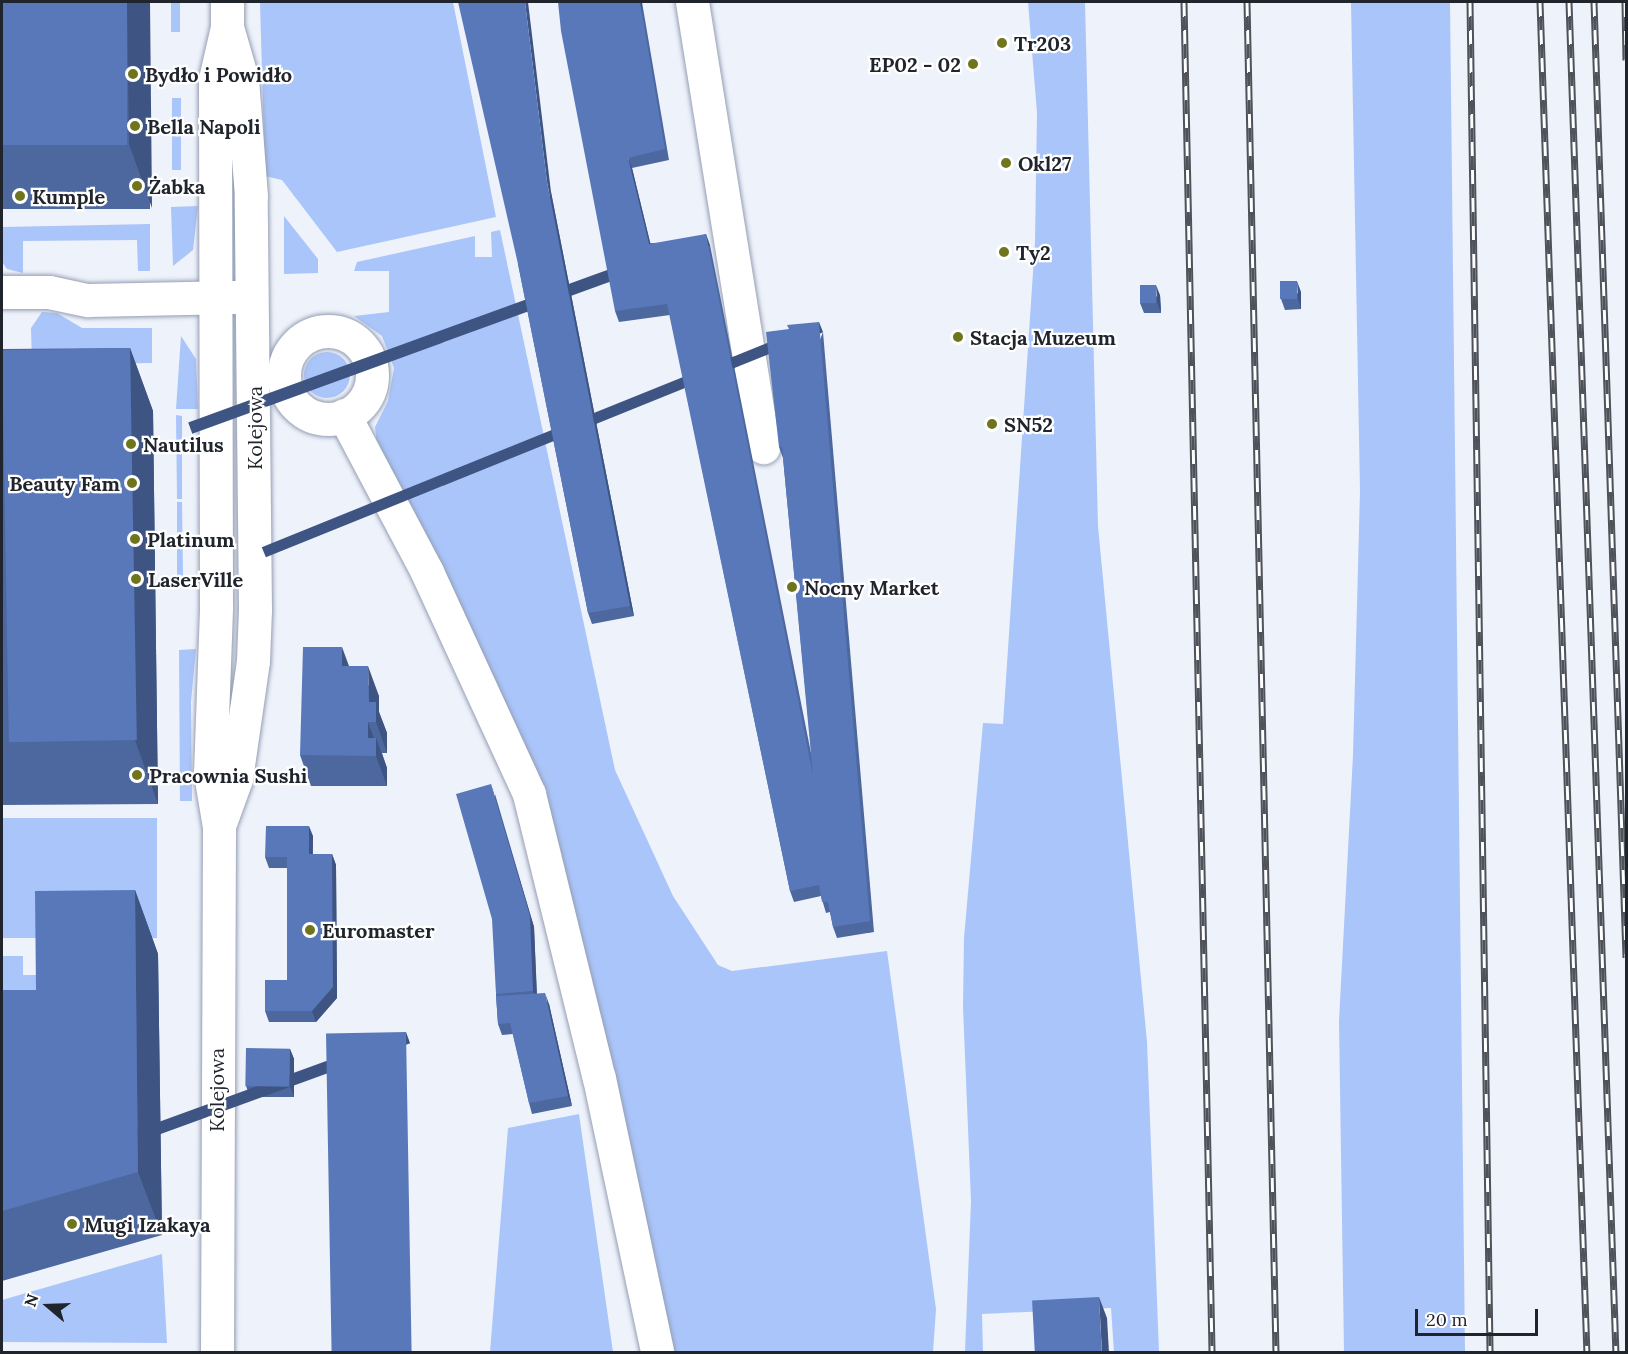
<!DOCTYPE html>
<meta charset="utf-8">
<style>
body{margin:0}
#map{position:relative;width:1628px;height:1354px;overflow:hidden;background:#eef2fb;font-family:Lora,serif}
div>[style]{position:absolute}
.green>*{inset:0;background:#aac5fa;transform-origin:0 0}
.round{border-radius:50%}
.roads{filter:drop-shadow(0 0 2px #949eb3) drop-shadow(0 0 2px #949eb3)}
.minor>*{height:33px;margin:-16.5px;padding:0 16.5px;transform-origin:16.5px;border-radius:16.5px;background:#fff}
.minor>.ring{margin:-16.5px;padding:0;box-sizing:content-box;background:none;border:33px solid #fff;border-radius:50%}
.rail>*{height:7px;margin-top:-3.5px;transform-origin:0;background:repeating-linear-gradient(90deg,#fff 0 14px,#4e525a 0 28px);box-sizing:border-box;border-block:2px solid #4e525a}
.wall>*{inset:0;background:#4d679f;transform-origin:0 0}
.shaded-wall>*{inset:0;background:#3e5482;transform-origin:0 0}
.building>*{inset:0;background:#5978b9;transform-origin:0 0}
.dots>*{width:16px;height:16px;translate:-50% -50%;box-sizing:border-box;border:3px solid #fff;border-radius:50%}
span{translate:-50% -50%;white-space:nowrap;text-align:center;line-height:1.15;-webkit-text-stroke:4.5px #fff;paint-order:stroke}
.poi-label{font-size:20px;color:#20242c;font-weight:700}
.left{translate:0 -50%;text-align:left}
.right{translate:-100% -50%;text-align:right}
.street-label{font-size:20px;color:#20242c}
.frame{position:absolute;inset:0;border:3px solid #20242c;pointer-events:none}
.north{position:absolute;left:18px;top:1276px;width:60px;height:60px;-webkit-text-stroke:4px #fff;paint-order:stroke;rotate:289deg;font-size:16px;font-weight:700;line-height:24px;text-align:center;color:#20242c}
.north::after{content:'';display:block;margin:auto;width:21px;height:27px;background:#20242c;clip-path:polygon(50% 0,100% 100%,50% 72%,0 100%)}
.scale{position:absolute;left:1415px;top:1309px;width:123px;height:27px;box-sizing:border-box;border:3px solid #20242c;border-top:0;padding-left:8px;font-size:18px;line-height:21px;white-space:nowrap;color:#20242c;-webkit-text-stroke:4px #fff;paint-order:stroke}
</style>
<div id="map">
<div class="green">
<i style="left:171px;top:2px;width:9px;height:30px"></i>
<i style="clip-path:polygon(260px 2px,453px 2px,496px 217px,337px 252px,282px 180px,265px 176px)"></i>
<i style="clip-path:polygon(1028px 2px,1085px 2px,1098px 526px,1147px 1042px,1159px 1352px,1114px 1352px,1111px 1308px,982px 1314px,983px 1352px,965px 1352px,971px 1201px,963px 1007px,964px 938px,983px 723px,1003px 724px,1035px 242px,1037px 113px)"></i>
<i style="clip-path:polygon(1351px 2px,1450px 2px,1465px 1352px,1344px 1352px,1339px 1021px,1353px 755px,1360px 491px)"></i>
<i style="left:172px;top:98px;width:9px;height:72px"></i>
<i style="clip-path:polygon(198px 206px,193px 250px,173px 266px,171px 207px)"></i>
<i style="clip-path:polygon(284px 216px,318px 259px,318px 273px,284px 274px)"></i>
<i style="clip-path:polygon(150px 224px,150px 271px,138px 271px,137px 240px,23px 241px,23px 273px,7px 269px,2px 262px,2px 227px)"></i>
<i style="clip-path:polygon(500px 230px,615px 770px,673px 896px,718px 965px,732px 971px,887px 951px,936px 1309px,933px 1352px,668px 1352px,560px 848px,545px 799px,377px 445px,375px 427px,388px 401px,394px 368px,382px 336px,354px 316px,389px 312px,389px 271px,354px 271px,357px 262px,475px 236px,475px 257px,492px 257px,491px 232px)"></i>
<i style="clip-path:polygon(42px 312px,57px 313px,82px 328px,152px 328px,152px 363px,32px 365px,31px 328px)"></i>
<i style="clip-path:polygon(181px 336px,196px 359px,198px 409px,176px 409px)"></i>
<i class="round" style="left:304px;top:352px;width:46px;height:46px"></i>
<i style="clip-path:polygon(176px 415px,182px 416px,182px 499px,177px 499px)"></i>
<i style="clip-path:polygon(177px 502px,182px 502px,183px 576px,177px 576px)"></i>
<i style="clip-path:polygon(196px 649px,191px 702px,192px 801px,180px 801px,179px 650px)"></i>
<i style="left:157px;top:818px;width:120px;height:155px;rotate:90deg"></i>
<i style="clip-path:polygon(2px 956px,23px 956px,23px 975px,43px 975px,44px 1034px,2px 1035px)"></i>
<i style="clip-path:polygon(579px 1114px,613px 1352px,490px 1352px,508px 1128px)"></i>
<i style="clip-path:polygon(162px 1254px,167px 1343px,2px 1342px,2px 1300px)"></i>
</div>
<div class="roads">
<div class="minor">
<i style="left:692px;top:2px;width:451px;rotate:80.9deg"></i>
<i style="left:2px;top:292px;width:47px"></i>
<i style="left:49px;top:292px;width:40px;rotate:12deg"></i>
<i style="left:88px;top:300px;width:148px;rotate:-1.2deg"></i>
<i class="ring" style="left:284px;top:331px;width:55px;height:55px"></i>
<i style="left:344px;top:415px;width:178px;rotate:62.1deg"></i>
<i style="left:427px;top:572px;width:244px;rotate:65.3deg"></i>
<i style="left:529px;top:794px;width:292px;rotate:76.2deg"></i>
<i style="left:599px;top:1078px;width:280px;rotate:78deg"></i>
<i style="left:219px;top:826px;width:50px;rotate:-70.1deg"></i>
<i style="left:236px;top:779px;width:119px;rotate:-81.8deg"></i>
<i style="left:253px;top:661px;width:51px;rotate:-87.8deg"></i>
<i style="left:255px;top:610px;width:414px;rotate:-90.6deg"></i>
<i style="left:251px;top:196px;width:117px;rotate:-94.4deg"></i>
<i style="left:242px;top:79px;width:54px;rotate:-106.1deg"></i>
<i style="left:217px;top:1352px;width:525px;rotate:-89.78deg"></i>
<i style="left:219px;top:827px;width:55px;rotate:-99.5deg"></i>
<i style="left:210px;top:773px;width:166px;rotate:-87.9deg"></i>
<i style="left:216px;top:607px;width:528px;rotate:-90.11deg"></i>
<i style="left:215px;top:79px;width:53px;rotate:-77deg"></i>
<i style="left:227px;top:27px;width:25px;rotate:-90deg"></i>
</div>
</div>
<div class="rail">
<i style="left:1184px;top:2px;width:1350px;rotate:88.81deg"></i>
<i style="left:1247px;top:2px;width:1350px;rotate:88.77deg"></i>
<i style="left:1470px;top:2px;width:1350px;rotate:89.15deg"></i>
<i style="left:1540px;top:2px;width:1351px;rotate:88.01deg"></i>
<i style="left:1569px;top:2px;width:1351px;rotate:88.01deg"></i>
<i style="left:1594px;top:2px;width:956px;rotate:88.08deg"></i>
<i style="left:1625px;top:2px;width:58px;rotate:89deg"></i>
</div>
<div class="wall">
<i style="left:2px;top:2px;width:148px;height:207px"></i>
<i style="clip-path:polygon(642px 2px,669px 160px,632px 168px,650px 243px,710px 245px,812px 758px,783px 458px,779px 447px,823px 332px,874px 932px,837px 938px,833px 927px,830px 912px,826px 913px,821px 896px,794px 902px,790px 891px,670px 315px,619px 322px,615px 311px)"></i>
<i style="clip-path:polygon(551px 192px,634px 616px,592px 624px,588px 613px,518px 264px)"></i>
<i style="clip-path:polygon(1301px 292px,1301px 309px,1285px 310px,1281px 299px)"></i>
<i style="clip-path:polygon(1160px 295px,1161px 313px,1144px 313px,1140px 303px)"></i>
<i style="clip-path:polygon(130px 348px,153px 411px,158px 804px,2px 805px,2px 349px)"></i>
<i style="clip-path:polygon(349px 666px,379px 696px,379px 712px,387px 733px,387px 753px,382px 753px,387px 768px,387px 786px,311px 786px,300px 755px)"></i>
<i style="clip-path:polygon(495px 794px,534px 927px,537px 994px,549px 1004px,572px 1106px,532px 1114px,529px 1103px,513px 1034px,502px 1035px,498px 1024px,496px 994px)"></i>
<i style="clip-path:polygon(313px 836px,313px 854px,332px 854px,336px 865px,337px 998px,316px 1022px,269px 1022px,265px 1011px,287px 980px,287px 868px,269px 868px,265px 857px)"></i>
<i style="clip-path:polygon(135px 890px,158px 954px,162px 1235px,2px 1281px,2px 990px,36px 990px)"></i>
<i style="clip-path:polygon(290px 1049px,294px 1059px,294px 1097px,250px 1097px,246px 1086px)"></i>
</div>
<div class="shaded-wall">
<i style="clip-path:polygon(127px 2px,150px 2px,152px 208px,129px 144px)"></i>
<i style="clip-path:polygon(525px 2px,528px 2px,551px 192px,634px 616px,630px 606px,547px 182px)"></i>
<i style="left:640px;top:2px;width:2px;height:149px"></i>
<i style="clip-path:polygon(628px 158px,632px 168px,653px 254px,649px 244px)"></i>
<i style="left:706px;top:234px;width:12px;height:551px;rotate:70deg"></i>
<i style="clip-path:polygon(1297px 281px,1301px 292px,1301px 309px,1298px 299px)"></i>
<i style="clip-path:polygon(1156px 285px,1160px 295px,1161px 313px,1157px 302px)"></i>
<i style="left:819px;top:322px;width:11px;height:601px;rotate:68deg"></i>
<i style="clip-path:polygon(130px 348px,153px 411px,158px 804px,135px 740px)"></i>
<i style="clip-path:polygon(342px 647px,353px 677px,342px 666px)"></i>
<i style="clip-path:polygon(368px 666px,379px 696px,379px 712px,387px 733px,387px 753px,369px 702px)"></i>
<i style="clip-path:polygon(368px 722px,376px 744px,376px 738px,387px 768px,387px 786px,376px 756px,368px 738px)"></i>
<i style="clip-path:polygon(491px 784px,534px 927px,537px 1002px,533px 991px)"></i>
<i style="clip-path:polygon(309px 826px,313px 836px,312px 865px,309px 854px)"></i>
<i style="clip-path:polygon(332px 854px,336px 865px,337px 998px,316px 1022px,312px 1011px)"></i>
<i style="clip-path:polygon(135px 890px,158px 954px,162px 1235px,138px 1172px)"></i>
<i style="clip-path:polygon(545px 993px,549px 1004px,572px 1106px,568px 1096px)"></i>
<i style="left:406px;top:1032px;width:12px;height:321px;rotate:70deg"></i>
<i style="clip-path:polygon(290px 1049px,294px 1059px,294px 1097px,290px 1087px)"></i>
<i style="clip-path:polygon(1099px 1297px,1107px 1318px,1109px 1353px,1102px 1353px)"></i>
</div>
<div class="building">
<i style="left:2px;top:2px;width:125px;height:143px"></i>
<i style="clip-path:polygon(458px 2px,525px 2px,547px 182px,630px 606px,588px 613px,518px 264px)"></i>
<i style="clip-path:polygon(558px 2px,640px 2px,665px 149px,628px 158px,649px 244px,706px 234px,813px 775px,782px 447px,779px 447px,766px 332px,789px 329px,787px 325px,819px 322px,870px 921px,833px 927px,828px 902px,822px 902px,819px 885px,790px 891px,667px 304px,615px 311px,561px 31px)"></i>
<i style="left:1280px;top:281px;width:17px;height:18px"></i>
<i style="left:1140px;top:285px;width:16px;height:18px"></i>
<i style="left:130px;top:348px;width:392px;height:128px;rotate:89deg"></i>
<i style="clip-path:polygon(303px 647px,342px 647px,342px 666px,368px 666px,369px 702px,376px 702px,376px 722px,368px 722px,368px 738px,376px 738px,376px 756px,300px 755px)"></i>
<i style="clip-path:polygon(491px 784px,530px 916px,533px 991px,496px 994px,492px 919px,456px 794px)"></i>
<i style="clip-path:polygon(266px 826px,309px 826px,309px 854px,332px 854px,333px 987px,312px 1011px,265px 1011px,265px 980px,287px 980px,287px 857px,265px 857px)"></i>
<i style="clip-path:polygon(135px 890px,138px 1172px,2px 1211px,2px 990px,36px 990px,35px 891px)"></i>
<i style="clip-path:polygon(545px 993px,568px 1096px,529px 1103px,510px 1023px,498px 1024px,496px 996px)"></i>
<i style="left:406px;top:1032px;width:321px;height:80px;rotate:89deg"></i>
<i style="left:246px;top:1048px;width:44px;height:38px;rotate:1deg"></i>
<i style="left:1099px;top:1297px;width:56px;height:67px;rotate:87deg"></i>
</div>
<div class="dots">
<i style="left:1002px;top:43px;background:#6e751d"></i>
<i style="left:973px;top:64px;background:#6e751d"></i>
<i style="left:133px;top:74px;background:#6e751d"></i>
<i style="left:135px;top:126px;background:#6e751d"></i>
<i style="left:1006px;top:163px;background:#6e751d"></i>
<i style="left:137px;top:186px;background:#6e751d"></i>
<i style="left:20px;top:196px;background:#6e751d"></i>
<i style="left:1004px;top:252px;background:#6e751d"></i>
<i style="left:958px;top:337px;background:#6e751d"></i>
<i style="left:992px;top:424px;background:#6e751d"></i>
<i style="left:131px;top:444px;background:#6e751d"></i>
<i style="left:132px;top:483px;background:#6e751d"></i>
<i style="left:135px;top:539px;background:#6e751d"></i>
<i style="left:136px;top:579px;background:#6e751d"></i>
<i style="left:792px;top:587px;background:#6e751d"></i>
<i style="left:137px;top:775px;background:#6e751d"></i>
<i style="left:310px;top:930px;background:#6e751d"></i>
<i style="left:72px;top:1224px;background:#6e751d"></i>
</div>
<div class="poi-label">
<span class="left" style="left:1014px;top:43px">Tr203</span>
<span class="right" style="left:961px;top:64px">EP02 - 02</span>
<span class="left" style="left:145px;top:74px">Bydło i Powidło</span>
<span class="left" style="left:147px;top:126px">Bella Napoli</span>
<span class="left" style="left:1018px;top:163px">Okl27</span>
<span class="left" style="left:149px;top:186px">Żabka</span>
<span class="left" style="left:32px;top:196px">Kumple</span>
<span class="left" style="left:1016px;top:252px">Ty2</span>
<span class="left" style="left:970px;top:337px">Stacja Muzeum</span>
<span class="left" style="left:1004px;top:424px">SN52</span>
<span class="left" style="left:143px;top:444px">Nautilus</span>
<span class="right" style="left:120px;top:483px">Beauty Fam</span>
<span class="left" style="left:147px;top:539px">Platinum</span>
<span class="left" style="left:148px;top:579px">LaserVille</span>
<span class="left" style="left:804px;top:587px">Nocny Market</span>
<span class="left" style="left:149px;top:775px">Pracownia Sushi</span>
<span class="left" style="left:322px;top:930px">Euromaster</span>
<span class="left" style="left:84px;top:1224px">Mugi Izakaya</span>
</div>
<div class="street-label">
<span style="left:254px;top:428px;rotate:-90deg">Kolejowa</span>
<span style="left:216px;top:1090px;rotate:-90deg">Kolejowa</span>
</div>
<div class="frame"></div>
<div class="north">N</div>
<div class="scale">20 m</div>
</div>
